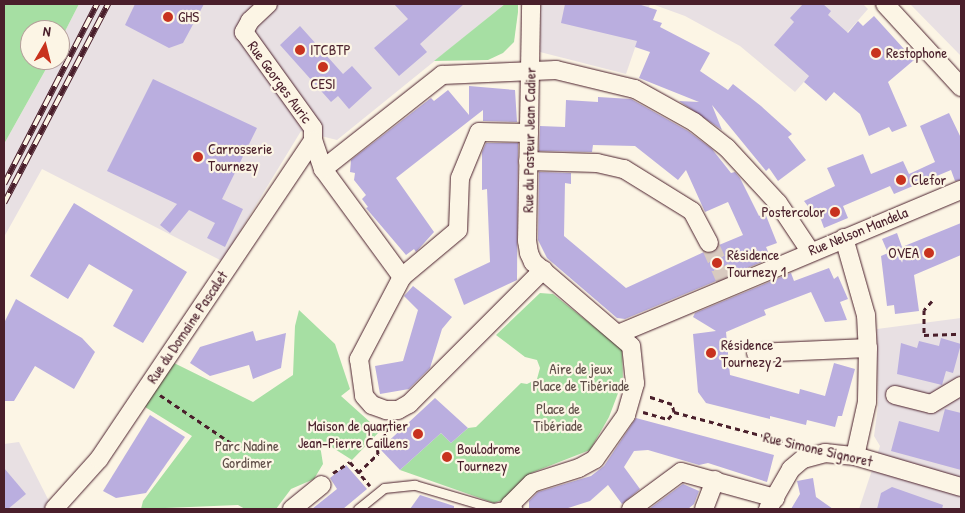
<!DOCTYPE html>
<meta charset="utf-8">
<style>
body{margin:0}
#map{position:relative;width:965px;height:513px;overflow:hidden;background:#fcf5e5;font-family:"Patrick Hand",sans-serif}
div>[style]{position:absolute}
.built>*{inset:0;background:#e8e0e3}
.green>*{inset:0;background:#a6dfa3}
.building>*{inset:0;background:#baaedf}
.minor-tunnel>*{height:18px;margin-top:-9px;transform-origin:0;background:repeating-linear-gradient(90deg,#d8cac0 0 18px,transparent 0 27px)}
.path>*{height:3px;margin-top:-1.5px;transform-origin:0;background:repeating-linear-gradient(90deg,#4a1f2b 0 5px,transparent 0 9px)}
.roads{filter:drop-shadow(0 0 1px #4a1f2b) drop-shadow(0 0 1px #4a1f2b)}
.service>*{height:9px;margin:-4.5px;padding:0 4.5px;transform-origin:4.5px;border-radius:4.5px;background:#fcf5e5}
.minor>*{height:18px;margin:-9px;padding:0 9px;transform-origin:9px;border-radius:9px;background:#fcf5e5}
.rail>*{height:5.5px;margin-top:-2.75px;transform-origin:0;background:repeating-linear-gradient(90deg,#fcf5e5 0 11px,#4a1f2b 0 22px);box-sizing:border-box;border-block:1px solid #4a1f2b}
.dots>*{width:14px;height:14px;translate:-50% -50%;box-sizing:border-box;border:2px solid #fcf5e5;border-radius:50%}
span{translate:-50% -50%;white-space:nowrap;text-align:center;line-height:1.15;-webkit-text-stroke:4.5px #fcf5e5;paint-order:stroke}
.poi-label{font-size:15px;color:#4a1f2b}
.left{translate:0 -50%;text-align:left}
.right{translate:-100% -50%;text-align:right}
.street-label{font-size:15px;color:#4a1f2b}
.park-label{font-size:15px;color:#614f49}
.frame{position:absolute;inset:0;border:5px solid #4a1f2b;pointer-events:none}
.north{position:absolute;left:20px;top:20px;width:50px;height:50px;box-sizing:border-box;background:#fcf5e5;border:1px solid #b59f9b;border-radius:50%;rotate:8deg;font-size:14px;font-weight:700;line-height:20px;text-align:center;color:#4a1f2b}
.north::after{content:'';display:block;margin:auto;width:18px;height:22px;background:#c8321e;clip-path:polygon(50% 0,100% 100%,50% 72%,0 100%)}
</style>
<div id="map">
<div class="built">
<i style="clip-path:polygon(79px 4px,505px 4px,337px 140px,301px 131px,222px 261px,42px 169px,4px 237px,4px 144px,51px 60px,60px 60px,60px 41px)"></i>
<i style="clip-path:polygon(541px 4px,650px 4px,626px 74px,540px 52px)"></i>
<i style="clip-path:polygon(652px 4px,863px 4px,868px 9px,795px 92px,740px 46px,685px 16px)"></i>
<i style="clip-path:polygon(910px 4px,961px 4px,961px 56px)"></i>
<i style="clip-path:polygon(961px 318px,961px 509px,859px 509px,880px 446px,874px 436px,878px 406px,877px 329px)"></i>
<i style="clip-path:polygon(19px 442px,53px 509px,4px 509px,4px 444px)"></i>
</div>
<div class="green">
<i style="clip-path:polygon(4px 4px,79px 4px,60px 41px,60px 30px,30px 30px,30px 60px,51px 60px,4px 144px)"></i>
<i style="clip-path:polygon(505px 4px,518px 4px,518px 12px,514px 42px,503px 53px,488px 60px,434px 61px)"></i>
<i style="clip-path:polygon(540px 293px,553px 294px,622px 349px,623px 380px,609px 417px,590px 450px,531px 473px,508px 498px,494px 503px,400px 470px,441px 433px,451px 443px,468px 428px,476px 427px,521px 383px,527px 384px,537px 379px,540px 368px,537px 360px,525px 357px,496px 335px)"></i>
<i style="clip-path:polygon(299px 310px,335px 344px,350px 389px,341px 396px,380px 431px,352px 460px,319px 439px,323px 464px,314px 479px,291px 489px,276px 509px,245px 509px,238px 505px,141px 509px,143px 501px,192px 436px,145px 407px,172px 362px,253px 402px,293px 375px,295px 326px)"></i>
</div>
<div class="building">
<i style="clip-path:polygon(135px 4px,204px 4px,183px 43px,169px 48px,125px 25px)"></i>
<i style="clip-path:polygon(394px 4px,464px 4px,420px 44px,427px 52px,399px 76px,374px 48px,408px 19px)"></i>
<i style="clip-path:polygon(565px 4px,638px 4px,657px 10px,653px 20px,662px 23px,660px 27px,710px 53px,700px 71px,728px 90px,733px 84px,761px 106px,792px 134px,788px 137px,806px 160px,778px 181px,769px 168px,766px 171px,712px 105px,722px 130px,679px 101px,699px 102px,639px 78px,650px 52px,635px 47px,637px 41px,561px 23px)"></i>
<i style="clip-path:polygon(803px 4px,823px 4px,831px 11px,828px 15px,848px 33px,858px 21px,863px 26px,874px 16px,914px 60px,888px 82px,907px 126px,892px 132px,889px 127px,869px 136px,860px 114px,834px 92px,826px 101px,804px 82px,809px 76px,774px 45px,794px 22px,790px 18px)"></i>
<i style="clip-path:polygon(300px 26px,343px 74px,352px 66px,372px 88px,349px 109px,338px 96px,331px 102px,280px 45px)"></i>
<i style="clip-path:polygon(153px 79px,257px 128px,222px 199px,243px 209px,225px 247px,207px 238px,215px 223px,189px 210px,170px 233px,160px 225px,177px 204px,107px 171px)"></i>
<i style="clip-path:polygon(469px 86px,515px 90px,517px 122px,483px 121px,483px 110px,396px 178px,434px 232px,416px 252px,414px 249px,406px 255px,366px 208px,368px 207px,362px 199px,366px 195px,354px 180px,355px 173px,350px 172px,351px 160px,431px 98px,434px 101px,448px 90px,469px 115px)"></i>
<i style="clip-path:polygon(598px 97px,631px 99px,688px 131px,712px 149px,731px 173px,735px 172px,740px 178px,759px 216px,765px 213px,777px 243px,766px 247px,771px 258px,625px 319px,617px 318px,547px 258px,538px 240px,539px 172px,571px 173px,571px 184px,565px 183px,564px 236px,626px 288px,704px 252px,714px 253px,719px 245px,743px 235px,728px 202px,705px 212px,686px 170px,678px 180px,635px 146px,593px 145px,592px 152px,539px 151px,540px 126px,565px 127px,566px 100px,598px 102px)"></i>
<i style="clip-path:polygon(949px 113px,961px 138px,961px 180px,955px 181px,951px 170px,894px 194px,890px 186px,843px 206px,848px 218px,824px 228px,820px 217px,817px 218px,804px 201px,835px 186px,827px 168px,863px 154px,871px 174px,903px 161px,909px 174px,935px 162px,920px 126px)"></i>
<i style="clip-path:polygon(486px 143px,518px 143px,517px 280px,464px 305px,454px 279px,490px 262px,487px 189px,482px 190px,482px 152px)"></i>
<i style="clip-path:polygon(74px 203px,187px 272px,143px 343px,113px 326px,133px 290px,89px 264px,68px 299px,30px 276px)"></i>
<i style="clip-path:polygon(961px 223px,961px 255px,914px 275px,919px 311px,895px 314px,894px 305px,887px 306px,881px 256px,888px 253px,882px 239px,897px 233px,902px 247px)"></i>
<i style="clip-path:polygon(829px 268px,834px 279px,838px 276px,848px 299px,840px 302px,847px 320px,825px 322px,811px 292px,764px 310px,766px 315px,726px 332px,730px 375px,799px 394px,800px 389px,825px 396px,834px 363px,855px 369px,842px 416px,838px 416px,835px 427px,807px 420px,806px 425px,770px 416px,770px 419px,706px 403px,698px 392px,693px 334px,716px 331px,693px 317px,695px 313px,791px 273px,794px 281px)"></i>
<i style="clip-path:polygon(413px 286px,452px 317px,442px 329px,430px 368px,409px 389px,380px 394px,375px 366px,403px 361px,418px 310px,404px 296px)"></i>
<i style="clip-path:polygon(16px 299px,82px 338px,95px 352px,74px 389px,35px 366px,14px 401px,4px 401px,4px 323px)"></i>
<i style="clip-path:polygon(253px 331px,256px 341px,286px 333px,281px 368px,253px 379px,249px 365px,210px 376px,190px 363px,200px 347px)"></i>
<i style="clip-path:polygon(941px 338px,961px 344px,953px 373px,946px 371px,942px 385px,897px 374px,901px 343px,917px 348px,919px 341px,939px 346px)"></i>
<i style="clip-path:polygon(435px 398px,468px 428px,451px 443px,441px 433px,400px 470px,380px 449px)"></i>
<i style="clip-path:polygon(945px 409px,961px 413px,961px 470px,891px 451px,899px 421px,939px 432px)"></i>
<i style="clip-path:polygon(150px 415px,185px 437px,146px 493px,116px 498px,103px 491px)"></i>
<i style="clip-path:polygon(636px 418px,774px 455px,767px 482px,708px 463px,699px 465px,648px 450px,634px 451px,624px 467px,640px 489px,622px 504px,608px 485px,590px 501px,565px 509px,529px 509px,529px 501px,538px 492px,591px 476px,604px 466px)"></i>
<i style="clip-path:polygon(346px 465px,367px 489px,343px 509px,312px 509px,337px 489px,330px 478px)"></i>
<i style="clip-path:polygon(4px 468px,26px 494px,8px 509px,4px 509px)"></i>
<i style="clip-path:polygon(813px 478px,816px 497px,833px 509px,791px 509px,800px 494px,797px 481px)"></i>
<i style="clip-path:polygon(683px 484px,699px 491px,694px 504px,688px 509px,649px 509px)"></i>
<i style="clip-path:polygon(892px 487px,943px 505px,942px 509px,877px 509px,881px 493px)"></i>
<i style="clip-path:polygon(420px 495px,454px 506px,454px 509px,410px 509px)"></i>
</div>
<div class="minor-tunnel">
<i style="left:709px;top:243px;width:47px;rotate:66.2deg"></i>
</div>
<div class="path">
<i style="left:932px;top:301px;width:12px;rotate:132deg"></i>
<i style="left:924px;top:310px;width:25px;rotate:90deg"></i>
<i style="left:924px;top:335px;width:37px;rotate:-2deg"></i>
<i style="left:160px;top:395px;width:97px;rotate:34deg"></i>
<i style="left:643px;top:412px;width:26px;rotate:16deg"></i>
<i style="left:668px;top:419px;width:9px;rotate:-49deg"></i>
<i style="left:674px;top:412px;width:8px;rotate:-104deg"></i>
<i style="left:672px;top:404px;width:25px;rotate:-162deg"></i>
<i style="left:674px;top:412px;width:124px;rotate:14.9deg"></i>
<i style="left:333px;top:473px;width:20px;rotate:-33deg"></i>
<i style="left:350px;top:462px;width:31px;rotate:50deg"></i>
<i style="left:358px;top:473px;width:28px;rotate:-44deg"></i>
<i style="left:378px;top:454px;width:9px;rotate:-96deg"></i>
<i style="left:377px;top:445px;width:18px;rotate:-52deg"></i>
<i style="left:388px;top:431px;width:5px;rotate:-127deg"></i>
</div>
<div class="roads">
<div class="service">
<i style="left:358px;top:509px;width:33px;rotate:-39deg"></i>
<i style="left:384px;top:488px;width:31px;rotate:-6deg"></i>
<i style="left:415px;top:485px;width:81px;rotate:16.4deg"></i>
<i style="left:493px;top:508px;width:17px;rotate:-10deg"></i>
</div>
<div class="minor">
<i style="left:268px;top:4px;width:25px;rotate:137deg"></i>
<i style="left:250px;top:21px;width:13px;rotate:119deg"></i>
<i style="left:244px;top:32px;width:118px;rotate:54.3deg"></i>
<i style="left:313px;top:128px;width:12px;rotate:90deg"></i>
<i style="left:313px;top:140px;width:31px;rotate:71deg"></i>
<i style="left:323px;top:169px;width:134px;rotate:53.8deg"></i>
<i style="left:885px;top:4px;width:113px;rotate:47.5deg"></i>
<i style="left:529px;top:133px;width:50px;rotate:-178.9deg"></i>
<i style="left:479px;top:132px;width:50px;rotate:112.4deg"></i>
<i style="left:460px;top:178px;width:52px;rotate:92.2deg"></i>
<i style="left:458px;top:230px;width:73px;rotate:140deg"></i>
<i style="left:402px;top:277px;width:93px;rotate:117.7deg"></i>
<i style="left:359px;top:359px;width:37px;rotate:82deg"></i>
<i style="left:364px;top:396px;width:12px;rotate:48deg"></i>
<i style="left:372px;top:405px;width:15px;rotate:20deg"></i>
<i style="left:386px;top:410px;width:12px"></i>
<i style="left:398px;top:410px;width:13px;rotate:-29deg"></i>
<i style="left:409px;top:404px;width:190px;rotate:-45deg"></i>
<i style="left:528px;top:161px;width:69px;rotate:1.7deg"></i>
<i style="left:597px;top:163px;width:28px;rotate:13deg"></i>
<i style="left:624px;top:169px;width:80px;rotate:31.7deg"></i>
<i style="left:692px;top:211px;width:36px;rotate:62deg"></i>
<i style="left:323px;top:169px;width:152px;rotate:-38.3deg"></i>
<i style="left:442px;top:75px;width:114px;rotate:-2.5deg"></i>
<i style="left:556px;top:70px;width:81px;rotate:13.5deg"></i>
<i style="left:635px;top:89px;width:68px;rotate:29.2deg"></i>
<i style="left:694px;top:122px;width:42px;rotate:38.2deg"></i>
<i style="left:727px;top:148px;width:75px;rotate:47.2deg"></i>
<i style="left:778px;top:203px;width:58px;rotate:56.3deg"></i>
<i style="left:844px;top:238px;width:80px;rotate:74.1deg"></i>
<i style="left:866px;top:315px;width:33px;rotate:87deg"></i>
<i style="left:868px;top:348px;width:54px;rotate:91.1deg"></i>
<i style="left:867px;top:402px;width:55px;rotate:102.5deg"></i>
<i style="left:618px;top:334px;width:372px;rotate:-22.8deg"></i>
<i style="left:756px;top:353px;width:112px;rotate:-2.6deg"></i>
<i style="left:895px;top:395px;width:37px;rotate:14deg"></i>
<i style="left:931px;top:404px;width:35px;rotate:-31deg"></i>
<i style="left:54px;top:509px;width:67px;rotate:-48deg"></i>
<i style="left:99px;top:459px;width:384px;rotate:-56.1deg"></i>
<i style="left:292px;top:509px;width:38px;rotate:-39deg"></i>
<i style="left:513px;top:509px;width:5px;rotate:-127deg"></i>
<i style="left:510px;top:505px;width:31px;rotate:-45deg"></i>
<i style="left:532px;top:483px;width:49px;rotate:-17.7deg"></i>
<i style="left:579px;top:468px;width:18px;rotate:-29deg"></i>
<i style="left:595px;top:459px;width:54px;rotate:-54.8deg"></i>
<i style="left:626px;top:415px;width:33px;rotate:-74deg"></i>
<i style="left:635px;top:383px;width:37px;rotate:-96deg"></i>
<i style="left:631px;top:346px;width:129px;rotate:-139.4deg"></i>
<i style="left:533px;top:262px;width:10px;rotate:-114deg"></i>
<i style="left:529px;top:253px;width:12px;rotate:-99deg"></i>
<i style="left:527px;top:241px;width:237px;rotate:-89deg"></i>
<i style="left:631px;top:509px;width:62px;rotate:-36.5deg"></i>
<i style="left:681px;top:472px;width:98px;rotate:15.5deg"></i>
<i style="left:704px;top:509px;width:31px;rotate:-69deg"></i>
<i style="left:768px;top:509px;width:46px;rotate:-60.1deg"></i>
<i style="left:791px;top:469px;width:16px;rotate:-40deg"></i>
<i style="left:803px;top:459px;width:23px;rotate:-15deg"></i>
<i style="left:825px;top:453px;width:30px;rotate:6deg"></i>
<i style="left:855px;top:456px;width:110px;rotate:16.3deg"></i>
</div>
</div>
<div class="rail">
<i style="left:4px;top:184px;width:203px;rotate:-62.7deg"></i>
<i style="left:4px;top:203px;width:225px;rotate:-62.4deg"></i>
</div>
<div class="dots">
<i style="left:168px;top:17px;background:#c8321e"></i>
<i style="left:300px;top:50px;background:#c8321e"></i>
<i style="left:876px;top:53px;background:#c8321e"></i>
<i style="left:323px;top:67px;background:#c8321e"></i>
<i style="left:198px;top:157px;background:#c8321e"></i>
<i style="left:901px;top:180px;background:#c8321e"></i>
<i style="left:835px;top:212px;background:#c8321e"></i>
<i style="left:929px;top:253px;background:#c8321e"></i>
<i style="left:717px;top:263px;background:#c8321e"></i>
<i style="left:711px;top:353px;background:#c8321e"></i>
<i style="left:418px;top:434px;background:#c8321e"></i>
<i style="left:447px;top:457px;background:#c8321e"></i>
</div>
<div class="poi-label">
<span class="left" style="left:178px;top:17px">GHS</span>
<span class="left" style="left:310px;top:50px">ITCBTP</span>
<span class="left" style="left:886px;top:53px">Restophone</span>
<span style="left:323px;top:84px">CESI</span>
<span class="left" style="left:208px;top:157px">Carrosserie<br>Tournezy</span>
<span class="left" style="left:911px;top:180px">Clefor</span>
<span class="right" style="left:825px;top:212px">Postercolor</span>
<span class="right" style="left:919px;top:253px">OVEA</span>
<span class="left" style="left:727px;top:263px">Résidence<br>Tournezy 1</span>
<span class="left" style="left:721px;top:353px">Résidence<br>Tournezy 2</span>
<span class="right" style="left:408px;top:434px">Maison de quartier<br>Jean-Pierre Caillens</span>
<span class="left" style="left:457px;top:457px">Boulodrome<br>Tournezy</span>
</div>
<div class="street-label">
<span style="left:280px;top:82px;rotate:54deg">Rue Georges Auric</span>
<span style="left:529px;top:140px;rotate:-89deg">Rue du Pasteur Jean Cadier</span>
<span style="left:858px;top:231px;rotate:-22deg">Rue Nelson Mandela</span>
<span style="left:187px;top:327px;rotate:-56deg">Rue du Domaine Pascalet</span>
<span style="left:818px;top:449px;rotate:13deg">Rue Simone Signoret</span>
</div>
<div class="park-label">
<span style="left:581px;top:377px">Aire de jeux<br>Place de Tibériade</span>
<span style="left:558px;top:417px">Place de<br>Tibériade</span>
<span style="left:247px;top:454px">Parc Nadine<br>Gordimer</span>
</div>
<div class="frame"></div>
<div class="north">N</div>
</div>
